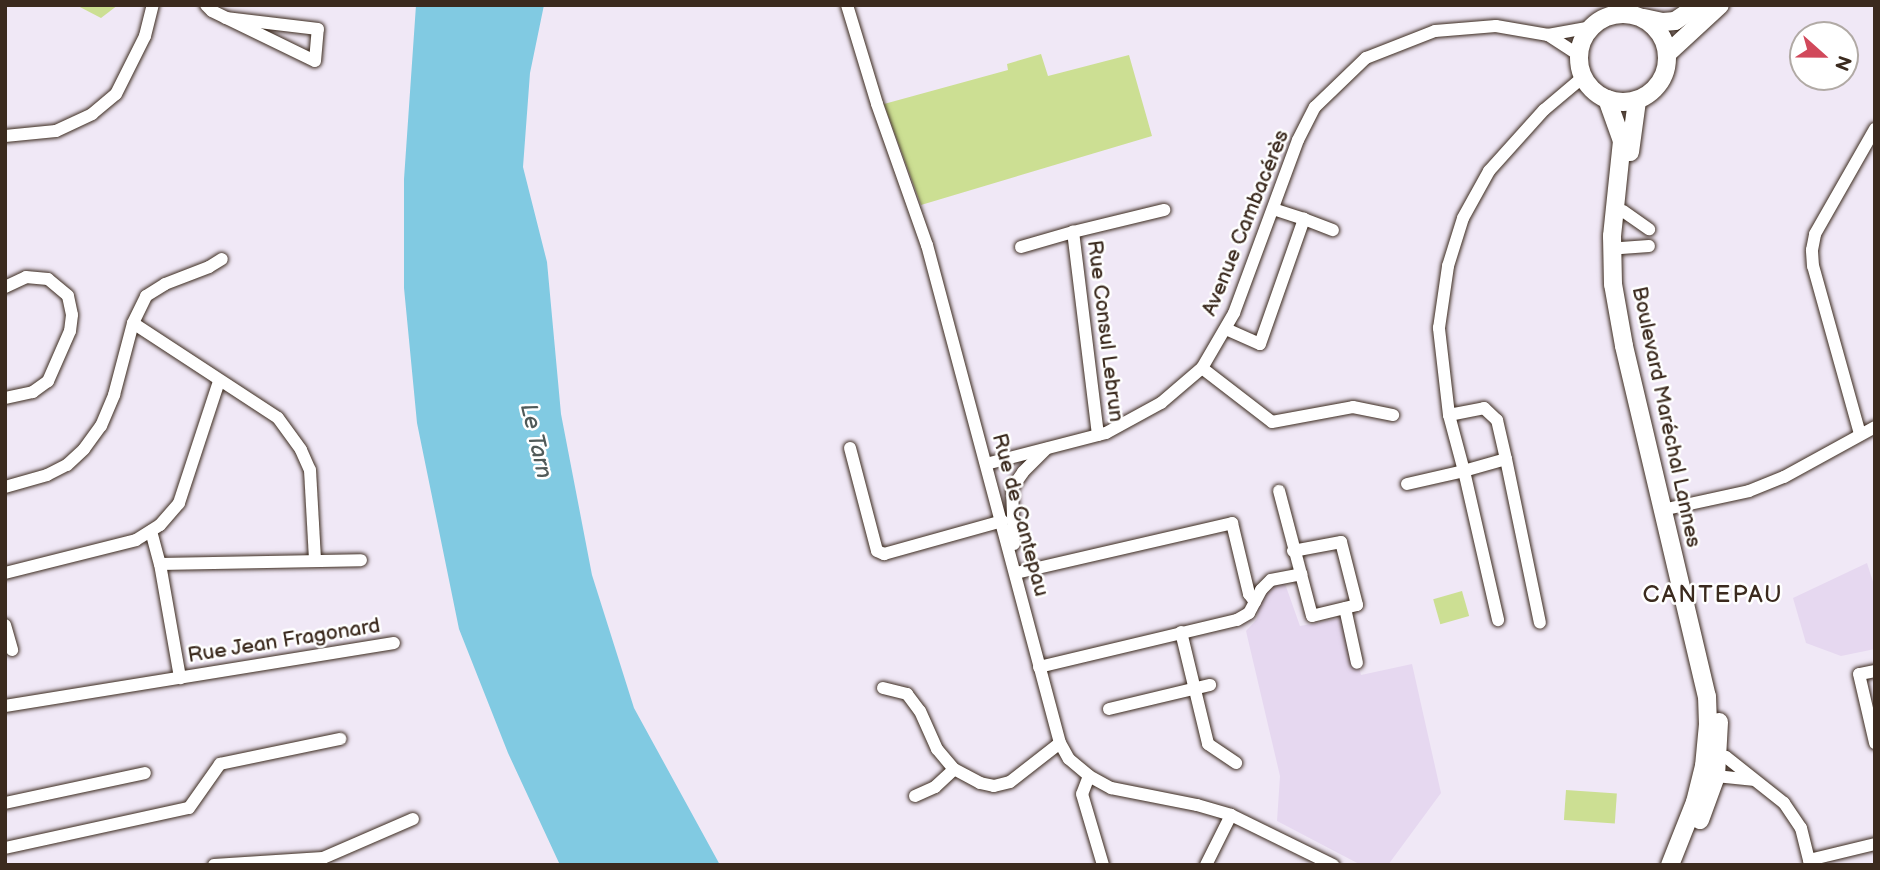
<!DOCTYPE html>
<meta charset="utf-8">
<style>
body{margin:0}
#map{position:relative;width:1880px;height:870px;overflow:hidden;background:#f0e8f6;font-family:"Balsamiq Sans",sans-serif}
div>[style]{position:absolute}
.built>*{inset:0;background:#e6d8f0}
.green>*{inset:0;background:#ccdf93;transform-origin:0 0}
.water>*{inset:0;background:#81cae2}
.roads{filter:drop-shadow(0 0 2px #3b2a1e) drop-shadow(0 0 2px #3b2a1e)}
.street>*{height:12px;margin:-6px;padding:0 6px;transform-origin:6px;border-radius:6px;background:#fff}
.secondary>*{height:18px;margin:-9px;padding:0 9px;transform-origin:9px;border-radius:9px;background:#fff}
.secondary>.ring{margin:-9px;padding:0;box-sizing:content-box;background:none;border:18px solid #fff;border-radius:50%}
span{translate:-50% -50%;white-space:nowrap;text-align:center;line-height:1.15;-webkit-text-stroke:5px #fff;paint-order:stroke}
.street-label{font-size:21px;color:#3b2a1e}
.water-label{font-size:23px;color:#505a59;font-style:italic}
.quarter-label{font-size:24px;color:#3b2a1e;letter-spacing:2px}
.frame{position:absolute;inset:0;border:7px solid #3b2a1e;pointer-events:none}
.north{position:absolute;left:1789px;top:21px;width:70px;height:70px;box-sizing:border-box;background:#fff;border:2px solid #b1aaa5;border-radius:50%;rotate:111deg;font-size:19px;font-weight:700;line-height:28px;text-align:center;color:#3b2a1e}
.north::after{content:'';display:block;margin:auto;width:24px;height:32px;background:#d1495b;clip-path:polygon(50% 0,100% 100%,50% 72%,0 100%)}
</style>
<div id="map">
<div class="built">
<i style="clip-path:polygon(1867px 563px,1875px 588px,1875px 649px,1841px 656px,1806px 643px,1793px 598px)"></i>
<i style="clip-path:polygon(1283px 578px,1300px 626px,1347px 617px,1361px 675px,1412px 664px,1441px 793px,1388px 865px,1361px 865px,1277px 821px,1280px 776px,1246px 631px,1257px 619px,1261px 590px)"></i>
</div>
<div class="green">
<i style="clip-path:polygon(76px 5px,118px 5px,101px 18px)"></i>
<i style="clip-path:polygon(1041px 54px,1048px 76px,1129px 55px,1152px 136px,921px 205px,884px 104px,1008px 70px,1007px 64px)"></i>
<i style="left:1462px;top:591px;width:26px;height:30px;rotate:74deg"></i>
<i style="left:1566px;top:790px;width:51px;height:30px;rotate:4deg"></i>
</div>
<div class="water">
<i style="clip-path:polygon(416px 5px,544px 5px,530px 73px,523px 167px,547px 262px,561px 414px,592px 575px,634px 708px,720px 865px,560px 865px,508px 753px,459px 629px,417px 423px,404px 288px,404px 179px)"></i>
</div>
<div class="roads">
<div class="street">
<i style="left:206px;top:5px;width:8px;rotate:45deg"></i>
<i style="left:212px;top:11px;width:114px;rotate:25.9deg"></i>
<i style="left:315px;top:61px;width:32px;rotate:-85deg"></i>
<i style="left:318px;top:29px;width:93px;rotate:-173.2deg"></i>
<i style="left:847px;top:5px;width:103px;rotate:73.1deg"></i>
<i style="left:877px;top:104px;width:150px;rotate:70.5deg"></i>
<i style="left:927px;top:245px;width:515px;rotate:75.05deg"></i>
<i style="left:1060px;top:743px;width:18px;rotate:61deg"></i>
<i style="left:1069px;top:759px;width:26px;rotate:40deg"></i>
<i style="left:1089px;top:776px;width:25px;rotate:29deg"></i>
<i style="left:1111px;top:788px;width:88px;rotate:11.2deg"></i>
<i style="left:1197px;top:805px;width:35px;rotate:16deg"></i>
<i style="left:1231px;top:815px;width:114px;rotate:26.1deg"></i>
<i style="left:1548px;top:35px;width:37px;rotate:33deg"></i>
<i style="left:5px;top:136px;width:51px;rotate:-5.6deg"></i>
<i style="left:56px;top:131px;width:40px;rotate:-25deg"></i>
<i style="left:92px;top:114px;width:31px;rotate:-40deg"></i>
<i style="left:116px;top:94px;width:65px;rotate:-63.4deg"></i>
<i style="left:145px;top:36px;width:32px;rotate:-76deg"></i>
<i style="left:1623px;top:211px;width:32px;rotate:35deg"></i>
<i style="left:1304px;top:219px;width:31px;rotate:21deg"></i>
<i style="left:1021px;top:247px;width:54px;rotate:-16.1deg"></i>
<i style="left:1621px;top:248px;width:28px;rotate:-4deg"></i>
<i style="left:5px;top:287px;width:23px;rotate:-25deg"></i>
<i style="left:26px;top:277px;width:22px;rotate:5deg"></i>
<i style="left:48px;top:279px;width:26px;rotate:40deg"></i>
<i style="left:68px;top:296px;width:19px;rotate:78deg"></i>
<i style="left:72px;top:315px;width:16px;rotate:97deg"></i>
<i style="left:70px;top:331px;width:55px;rotate:113.7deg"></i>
<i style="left:48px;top:381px;width:19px;rotate:144deg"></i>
<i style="left:33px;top:392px;width:29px;rotate:168deg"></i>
<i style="left:133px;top:323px;width:173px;rotate:33.2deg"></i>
<i style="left:278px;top:418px;width:39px;rotate:54deg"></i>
<i style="left:301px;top:450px;width:22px;rotate:66deg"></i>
<i style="left:310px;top:470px;width:89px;rotate:86.8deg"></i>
<i style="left:1226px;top:329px;width:37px;rotate:24deg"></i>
<i style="left:1260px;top:344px;width:133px;rotate:-70.6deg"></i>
<i style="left:1304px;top:219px;width:32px;rotate:-162deg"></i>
<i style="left:1202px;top:368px;width:88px;rotate:37.6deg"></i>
<i style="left:1272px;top:422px;width:82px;rotate:-10.5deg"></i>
<i style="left:1353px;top:407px;width:41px;rotate:11.3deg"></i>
<i style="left:1449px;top:415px;width:36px;rotate:-11deg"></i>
<i style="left:1484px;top:408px;width:18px;rotate:43deg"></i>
<i style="left:1497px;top:420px;width:40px;rotate:77deg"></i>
<i style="left:1506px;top:459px;width:44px;rotate:164.1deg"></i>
<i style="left:1464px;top:471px;width:58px;rotate:-105deg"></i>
<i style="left:1449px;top:415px;width:88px;rotate:-96.6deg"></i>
<i style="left:1439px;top:328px;width:63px;rotate:-81.7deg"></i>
<i style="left:1448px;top:266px;width:50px;rotate:-72.6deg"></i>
<i style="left:1463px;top:218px;width:54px;rotate:-61deg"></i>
<i style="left:1489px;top:171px;width:82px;rotate:-48deg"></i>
<i style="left:1544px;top:110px;width:51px;rotate:-40.2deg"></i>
<i style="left:1860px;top:434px;width:174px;rotate:-105.6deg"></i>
<i style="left:1813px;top:266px;width:16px;rotate:-94deg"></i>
<i style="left:1812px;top:250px;width:16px;rotate:-79deg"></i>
<i style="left:1815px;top:234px;width:121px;rotate:-60.3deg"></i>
<i style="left:1098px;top:435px;width:205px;rotate:-97deg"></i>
<i style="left:1073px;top:232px;width:94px;rotate:-13.6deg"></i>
<i style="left:850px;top:448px;width:106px;rotate:75.3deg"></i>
<i style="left:877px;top:551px;width:8px;rotate:23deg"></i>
<i style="left:884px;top:554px;width:123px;rotate:-15.6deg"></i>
<i style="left:1506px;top:459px;width:167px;rotate:78.3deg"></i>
<i style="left:986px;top:464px;width:124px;rotate:-14.5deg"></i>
<i style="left:1106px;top:433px;width:63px;rotate:-28.6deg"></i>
<i style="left:1161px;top:403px;width:54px;rotate:-40.5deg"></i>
<i style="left:1202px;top:368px;width:64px;rotate:-59.8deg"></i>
<i style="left:1234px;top:313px;width:184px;rotate:-69.7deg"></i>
<i style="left:1298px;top:140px;width:37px;rotate:-63deg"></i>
<i style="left:1315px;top:107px;width:71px;rotate:-43.9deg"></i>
<i style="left:1366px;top:58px;width:74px;rotate:-21.4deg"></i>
<i style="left:1435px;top:31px;width:61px;rotate:-4.7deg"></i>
<i style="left:1496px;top:26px;width:53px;rotate:9.8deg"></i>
<i style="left:1548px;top:35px;width:45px;rotate:-10.3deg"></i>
<i style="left:1407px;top:484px;width:58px;rotate:-12.8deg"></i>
<i style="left:1464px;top:471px;width:153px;rotate:77.1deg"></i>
<i style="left:5px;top:487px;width:44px;rotate:-15.9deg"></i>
<i style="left:47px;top:475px;width:22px;rotate:-27deg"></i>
<i style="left:67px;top:465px;width:23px;rotate:-43deg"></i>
<i style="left:84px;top:449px;width:29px;rotate:-54deg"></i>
<i style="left:101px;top:426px;width:34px;rotate:-67deg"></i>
<i style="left:114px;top:395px;width:74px;rotate:-75.2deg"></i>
<i style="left:133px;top:323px;width:30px;rotate:-64deg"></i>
<i style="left:146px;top:296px;width:22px;rotate:-32deg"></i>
<i style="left:165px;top:284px;width:47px;rotate:-21.1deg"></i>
<i style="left:209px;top:267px;width:15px;rotate:-32deg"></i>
<i style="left:1662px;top:510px;width:89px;rotate:-12.3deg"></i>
<i style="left:1749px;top:491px;width:38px;rotate:-22deg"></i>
<i style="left:1784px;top:477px;width:104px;rotate:-28.8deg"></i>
<i style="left:151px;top:531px;width:34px;rotate:75deg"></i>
<i style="left:160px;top:564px;width:116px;rotate:80deg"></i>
<i style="left:1014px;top:544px;width:56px;rotate:-92deg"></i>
<i style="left:1012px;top:488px;width:19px;rotate:-55deg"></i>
<i style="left:1023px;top:472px;width:33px;rotate:-45deg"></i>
<i style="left:1293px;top:551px;width:49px;rotate:-10.6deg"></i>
<i style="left:1341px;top:542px;width:65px;rotate:75.7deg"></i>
<i style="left:1357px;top:605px;width:46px;rotate:166.3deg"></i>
<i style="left:1312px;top:616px;width:43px;rotate:-104.7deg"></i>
<i style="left:160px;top:564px;width:201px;rotate:-1.1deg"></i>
<i style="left:5px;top:573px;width:135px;rotate:-14.1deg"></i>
<i style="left:136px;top:540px;width:28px;rotate:-32deg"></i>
<i style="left:160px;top:525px;width:29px;rotate:-49deg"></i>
<i style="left:179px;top:503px;width:128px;rotate:-71.8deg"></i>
<i style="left:1016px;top:573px;width:222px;rotate:-13deg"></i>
<i style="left:1232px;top:523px;width:73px;rotate:76.5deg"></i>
<i style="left:1249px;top:594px;width:10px;rotate:53deg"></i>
<i style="left:1345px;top:608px;width:56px;rotate:77.7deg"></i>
<i style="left:5px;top:625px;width:26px;rotate:74deg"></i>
<i style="left:1181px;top:632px;width:115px;rotate:76.4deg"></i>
<i style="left:1208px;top:744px;width:34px;rotate:34deg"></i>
<i style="left:1039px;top:667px;width:204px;rotate:-13.4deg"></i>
<i style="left:1237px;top:620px;width:14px;rotate:-30deg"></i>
<i style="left:1249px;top:613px;width:26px;rotate:-62deg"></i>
<i style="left:1261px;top:590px;width:14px;rotate:-45deg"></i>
<i style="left:1271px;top:580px;width:31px;rotate:-11deg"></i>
<i style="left:1301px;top:574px;width:86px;rotate:-104.8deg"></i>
<i style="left:1875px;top:671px;width:16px;rotate:169deg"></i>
<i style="left:1859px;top:674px;width:71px;rotate:76.9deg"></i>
<i style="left:883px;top:688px;width:25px;rotate:14deg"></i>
<i style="left:907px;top:694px;width:21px;rotate:53deg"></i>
<i style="left:920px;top:711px;width:42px;rotate:65.9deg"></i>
<i style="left:937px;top:749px;width:26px;rotate:50deg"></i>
<i style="left:954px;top:769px;width:30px;rotate:28deg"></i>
<i style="left:980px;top:783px;width:14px;rotate:12deg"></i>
<i style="left:994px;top:786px;width:16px;rotate:-14deg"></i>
<i style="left:1010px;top:782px;width:63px;rotate:-38deg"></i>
<i style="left:5px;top:706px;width:394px;rotate:-9.2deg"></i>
<i style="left:1109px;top:709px;width:104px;rotate:-13.4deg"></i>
<i style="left:1714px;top:761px;width:8px;rotate:-50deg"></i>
<i style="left:1719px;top:755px;width:7px;rotate:16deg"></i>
<i style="left:1726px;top:757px;width:74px;rotate:38.4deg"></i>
<i style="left:1784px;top:803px;width:30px;rotate:56deg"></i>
<i style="left:1801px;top:828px;width:38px;rotate:76deg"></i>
<i style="left:1713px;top:769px;width:8px;rotate:67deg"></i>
<i style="left:1716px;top:776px;width:37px;rotate:6deg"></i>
<i style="left:1089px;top:776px;width:19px;rotate:111deg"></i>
<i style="left:1082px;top:794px;width:74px;rotate:73.5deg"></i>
<i style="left:915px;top:796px;width:22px;rotate:-24deg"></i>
<i style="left:935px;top:787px;width:26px;rotate:-43deg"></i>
<i style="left:5px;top:803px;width:143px;rotate:-12.1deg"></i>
<i style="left:5px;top:848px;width:188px;rotate:-12.3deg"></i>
<i style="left:189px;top:808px;width:54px;rotate:-54.8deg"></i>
<i style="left:220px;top:764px;width:123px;rotate:-11.8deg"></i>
<i style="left:1809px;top:860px;width:68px;rotate:-13.6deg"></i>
<i style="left:214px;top:865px;width:109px;rotate:-3.7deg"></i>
<i style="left:323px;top:858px;width:98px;rotate:-23.4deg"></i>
<i style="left:1206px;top:865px;width:56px;rotate:-63.4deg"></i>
</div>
<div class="secondary">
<i class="ring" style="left:1579px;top:14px;width:70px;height:70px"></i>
<i style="left:1644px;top:18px;width:19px;rotate:12deg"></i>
<i style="left:1663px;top:22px;width:12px;rotate:-5deg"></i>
<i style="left:1675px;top:21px;width:29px;rotate:-34deg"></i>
<i style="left:1667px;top:54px;width:72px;rotate:-42.8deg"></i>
<i style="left:1607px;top:99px;width:45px;rotate:70.3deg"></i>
<i style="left:1622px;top:141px;width:96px;rotate:96deg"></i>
<i style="left:1612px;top:236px;width:48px;rotate:88.8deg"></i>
<i style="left:1613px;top:284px;width:63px;rotate:79.9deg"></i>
<i style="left:1624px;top:346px;width:360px;rotate:76.7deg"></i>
<i style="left:1707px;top:696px;width:28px;rotate:88deg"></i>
<i style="left:1708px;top:724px;width:42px;rotate:95.4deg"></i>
<i style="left:1704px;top:766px;width:37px;rotate:104deg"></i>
<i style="left:1695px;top:802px;width:68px;rotate:111.6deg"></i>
<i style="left:1630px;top:152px;width:51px;rotate:-82.2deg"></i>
<i style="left:1700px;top:820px;width:47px;rotate:-70deg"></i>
<i style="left:1716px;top:776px;width:54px;rotate:-86.8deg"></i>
</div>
</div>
<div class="street-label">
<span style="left:1246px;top:223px;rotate:-68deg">Avenue Cambacérès</span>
<span style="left:1105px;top:331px;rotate:83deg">Rue Consul Lebrun</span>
<span style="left:1666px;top:417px;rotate:78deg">Boulevard Maréchal Lannes</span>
<span style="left:1020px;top:515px;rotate:75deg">Rue de Cantepau</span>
<span style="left:284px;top:641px;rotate:-9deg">Rue Jean Fragonard</span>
</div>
<div class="water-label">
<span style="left:536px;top:441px;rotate:77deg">Le Tarn</span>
</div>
<div class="quarter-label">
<span style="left:1713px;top:595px">CANTEPAU</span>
</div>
<div class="frame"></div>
<div class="north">N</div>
</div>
